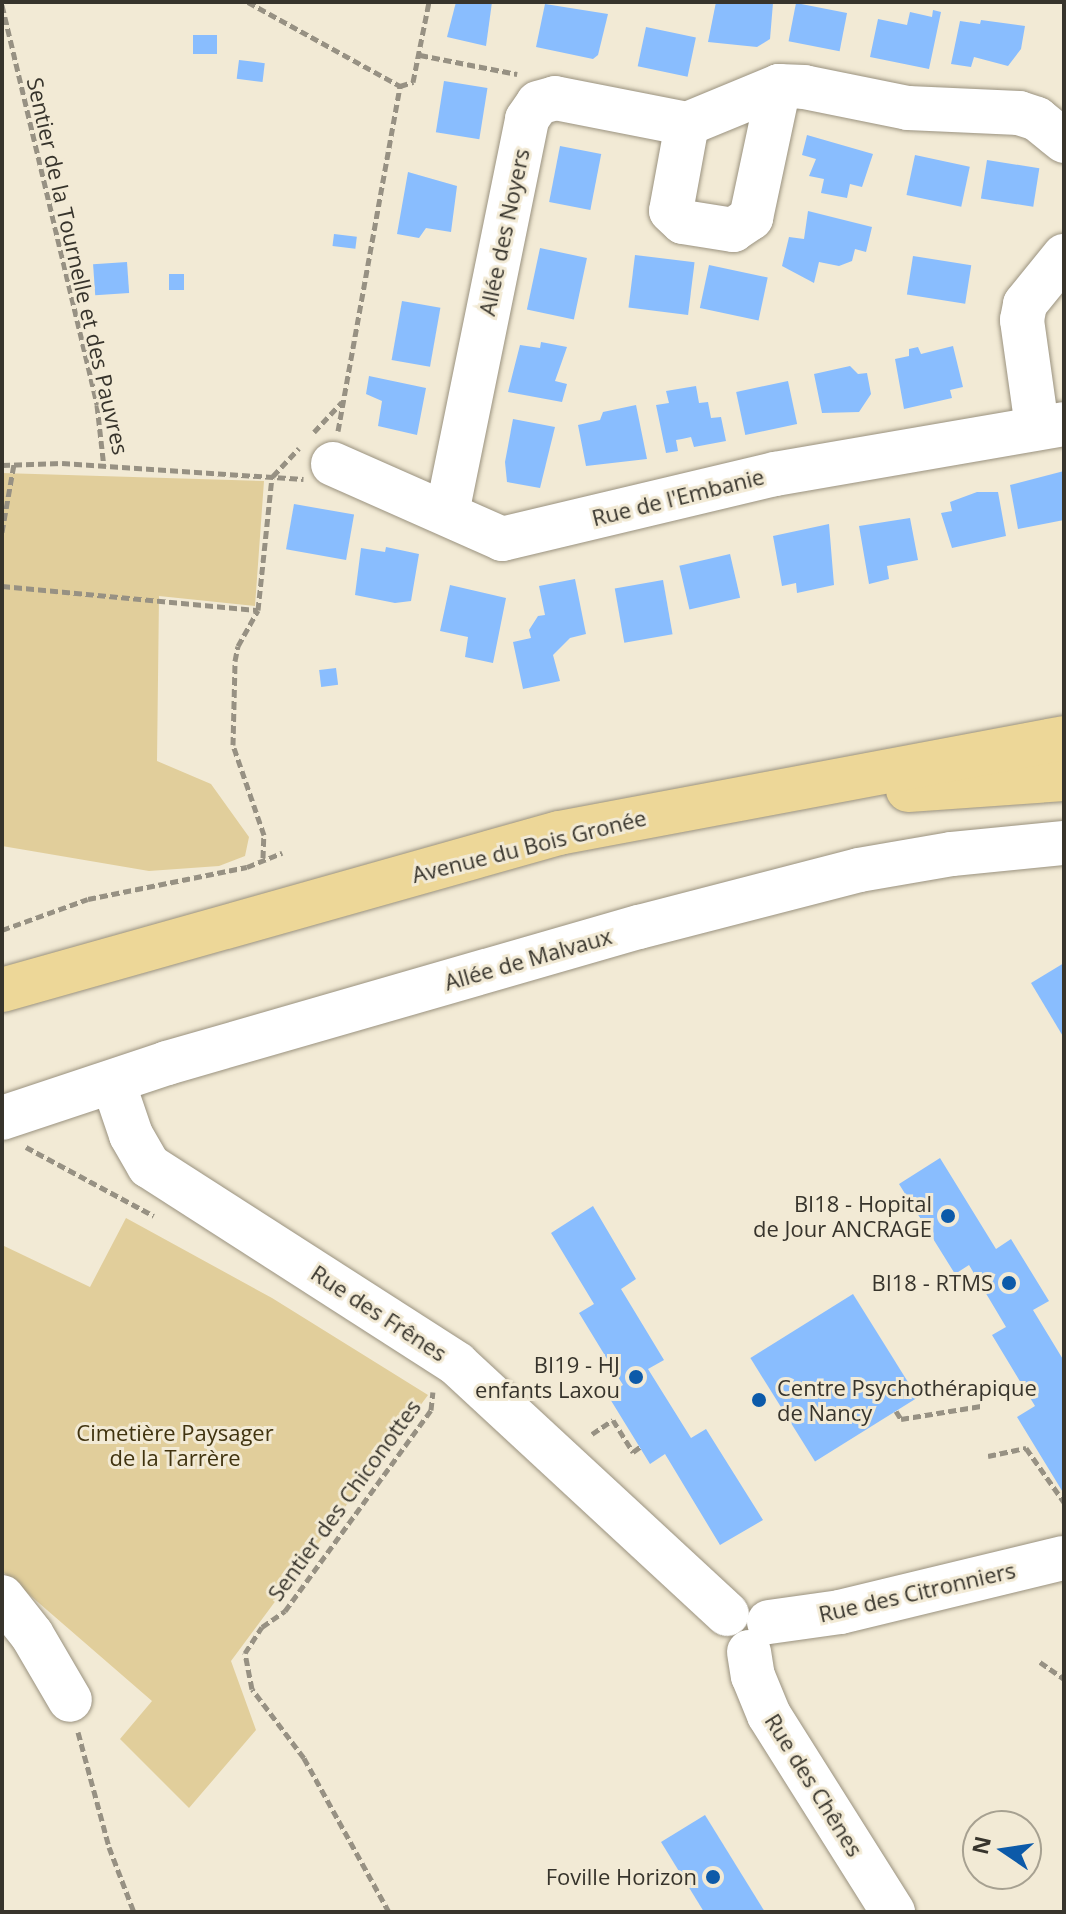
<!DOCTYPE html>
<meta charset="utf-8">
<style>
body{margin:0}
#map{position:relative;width:1066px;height:1914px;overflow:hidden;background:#f2ead5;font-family:"Open Sans",sans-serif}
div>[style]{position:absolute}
.green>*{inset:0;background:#e1ce9b}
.building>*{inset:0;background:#89bdfe;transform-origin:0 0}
.path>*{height:5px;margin-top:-2.5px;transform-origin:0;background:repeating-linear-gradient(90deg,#979183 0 8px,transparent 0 12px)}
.roads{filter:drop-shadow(0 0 2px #9a927f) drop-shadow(0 0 2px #9a927f)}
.minor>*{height:44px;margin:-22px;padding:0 22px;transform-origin:22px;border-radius:22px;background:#fff}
.major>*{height:44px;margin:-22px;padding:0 22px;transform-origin:22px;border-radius:22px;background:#edd798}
.dots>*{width:22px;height:22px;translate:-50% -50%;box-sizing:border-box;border:4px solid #f2ead5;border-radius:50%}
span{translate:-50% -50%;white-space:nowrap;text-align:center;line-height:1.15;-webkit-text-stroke:6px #f2ead5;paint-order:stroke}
.street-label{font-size:22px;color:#37342c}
.poi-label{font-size:22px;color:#37342c}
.right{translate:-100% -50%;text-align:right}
.left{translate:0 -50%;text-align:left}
.park-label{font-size:22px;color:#40330f}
.frame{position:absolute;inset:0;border:4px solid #37342c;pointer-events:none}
.north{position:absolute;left:962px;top:1810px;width:80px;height:80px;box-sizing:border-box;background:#f2ead5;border:2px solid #a7a191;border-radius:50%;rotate:283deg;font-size:22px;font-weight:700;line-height:32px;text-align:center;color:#37342c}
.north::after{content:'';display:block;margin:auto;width:28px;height:36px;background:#0c5aa9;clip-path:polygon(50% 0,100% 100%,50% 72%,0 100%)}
</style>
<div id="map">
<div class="green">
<i style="clip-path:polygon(2px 473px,264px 481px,255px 606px,159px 596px,157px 761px,211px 784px,249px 837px,245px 856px,219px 866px,149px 871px,2px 846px)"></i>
<i style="clip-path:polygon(126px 1218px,272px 1298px,428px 1395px,231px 1661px,256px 1730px,189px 1808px,120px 1739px,152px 1701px,2px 1571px,2px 1245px,90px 1287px)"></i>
</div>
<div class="building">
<i style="clip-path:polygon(456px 2px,492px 2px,486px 46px,447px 37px)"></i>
<i style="clip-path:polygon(716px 2px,773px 3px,770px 39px,757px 47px,708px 42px)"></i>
<i style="left:796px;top:3px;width:52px;height:39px;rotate:11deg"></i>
<i style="clip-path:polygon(545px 4px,608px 14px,598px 55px,593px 59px,536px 47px)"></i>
<i style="clip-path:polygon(933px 10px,941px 12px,929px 69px,870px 57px,878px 19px,907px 25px,910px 12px,932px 17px)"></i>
<i style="clip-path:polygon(981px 20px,1025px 26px,1021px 49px,1008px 66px,974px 57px,971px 67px,951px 64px,960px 21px,980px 24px)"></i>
<i style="left:646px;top:27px;width:51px;height:40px;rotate:12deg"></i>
<i style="left:193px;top:35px;width:24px;height:19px"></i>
<i style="left:239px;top:60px;width:26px;height:19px;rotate:7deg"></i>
<i style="left:444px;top:81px;width:44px;height:52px;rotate:9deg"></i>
<i style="clip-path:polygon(807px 135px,873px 154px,862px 187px,850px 184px,847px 198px,821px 193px,824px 179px,809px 176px,816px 159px,802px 155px)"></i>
<i style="left:560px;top:146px;width:42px;height:57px;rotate:11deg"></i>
<i style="left:915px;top:155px;width:56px;height:41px;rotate:12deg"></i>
<i style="left:987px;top:160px;width:53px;height:39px;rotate:9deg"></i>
<i style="clip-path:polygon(408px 172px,457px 186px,451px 232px,426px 228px,419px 238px,397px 234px)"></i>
<i style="clip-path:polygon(808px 211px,872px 227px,866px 252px,855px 249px,852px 261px,839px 266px,819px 262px,814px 283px,782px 266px,789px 237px,804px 239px)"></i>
<i style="left:334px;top:234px;width:23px;height:12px;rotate:7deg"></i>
<i style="left:540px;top:248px;width:48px;height:63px;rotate:12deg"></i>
<i style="left:635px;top:255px;width:60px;height:53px;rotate:7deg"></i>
<i style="left:913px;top:256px;width:59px;height:39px;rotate:9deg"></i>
<i style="left:127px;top:262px;width:31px;height:34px;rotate:86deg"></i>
<i style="left:709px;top:265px;width:60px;height:44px;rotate:12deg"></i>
<i style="left:184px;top:274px;width:16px;height:15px;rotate:90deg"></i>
<i style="left:402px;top:301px;width:39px;height:60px;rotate:10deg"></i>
<i style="clip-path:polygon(541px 342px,567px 347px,555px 381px,567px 384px,562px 402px,508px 392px,520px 345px,540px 348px)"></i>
<i style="clip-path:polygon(953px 346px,963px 387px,950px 390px,952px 398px,904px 409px,895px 359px,909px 356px,909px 349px,918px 347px,921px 354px)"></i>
<i style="clip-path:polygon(850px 366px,858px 374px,867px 373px,871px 394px,859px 412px,822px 413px,814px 374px)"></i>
<i style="clip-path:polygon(369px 376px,426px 388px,417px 435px,378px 426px,382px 401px,366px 394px)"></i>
<i style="left:788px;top:381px;width:44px;height:53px;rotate:78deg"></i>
<i style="clip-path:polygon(696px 386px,699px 403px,708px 402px,711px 418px,721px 417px,726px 441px,694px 447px,691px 437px,682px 439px,676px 440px,678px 451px,666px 453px,656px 405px,669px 403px,666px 391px)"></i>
<i style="clip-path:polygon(636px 405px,647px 459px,586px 466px,578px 425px,600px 420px,603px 412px)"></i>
<i style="clip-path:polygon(513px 419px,555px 427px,540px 488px,507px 482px,505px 462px)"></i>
<i style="clip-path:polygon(1064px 471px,1064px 520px,1018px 529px,1010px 485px)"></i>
<i style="clip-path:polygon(977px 492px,998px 492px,1006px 536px,952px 548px,941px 513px,952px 511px,950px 502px)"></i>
<i style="left:294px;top:504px;width:61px;height:46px;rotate:10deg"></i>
<i style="clip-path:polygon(910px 518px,918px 560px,887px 566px,889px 579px,869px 584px,859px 526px)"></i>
<i style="clip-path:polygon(829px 524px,834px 585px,797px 593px,796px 583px,782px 586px,773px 536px)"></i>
<i style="clip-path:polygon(386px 547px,419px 554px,411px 601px,395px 603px,355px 595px,361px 548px,385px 552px)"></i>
<i style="left:730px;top:554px;width:45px;height:52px;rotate:77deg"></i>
<i style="clip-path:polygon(575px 579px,586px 634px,570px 638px,553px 655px,560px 681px,523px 689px,513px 642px,531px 638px,529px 630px,538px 616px,545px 615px,539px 586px)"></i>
<i style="left:663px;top:580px;width:55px;height:49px;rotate:80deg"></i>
<i style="clip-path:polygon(450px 585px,506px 598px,493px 663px,465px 657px,468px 637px,440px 631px)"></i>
<i style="left:336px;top:668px;width:17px;height:17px;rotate:83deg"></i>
<i style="clip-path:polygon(1064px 963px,1064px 1038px,1031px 983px)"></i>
<i style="clip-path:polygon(940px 1158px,996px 1249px,1011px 1239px,1049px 1301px,1033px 1310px,1064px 1361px,1064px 1494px,1017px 1417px,1035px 1406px,992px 1335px,1006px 1327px,969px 1265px,955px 1274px,899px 1184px)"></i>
<i style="clip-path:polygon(593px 1206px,636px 1279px,621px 1289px,664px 1360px,648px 1369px,691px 1438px,706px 1429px,763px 1520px,720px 1545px,665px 1454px,650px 1464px,607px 1394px,623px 1385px,579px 1313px,594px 1304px,551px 1233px)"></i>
<i style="left:853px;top:1294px;width:122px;height:121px;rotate:58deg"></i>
<i style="clip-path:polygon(705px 1815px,765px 1912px,704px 1912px,661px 1842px)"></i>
</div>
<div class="path">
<i style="left:248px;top:2px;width:174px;rotate:28.9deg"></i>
<i style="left:2px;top:5px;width:411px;rotate:76.6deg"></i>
<i style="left:97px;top:405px;width:62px;rotate:83.6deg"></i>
<i style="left:420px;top:55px;width:99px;rotate:11.1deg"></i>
<i style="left:400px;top:86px;width:14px;rotate:-17deg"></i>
<i style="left:413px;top:82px;width:82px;rotate:-78.7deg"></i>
<i style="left:338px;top:431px;width:351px;rotate:-79.8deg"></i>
<i style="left:314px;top:432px;width:41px;rotate:-47deg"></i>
<i style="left:2px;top:465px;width:60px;rotate:-1.9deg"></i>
<i style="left:62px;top:463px;width:242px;rotate:3.8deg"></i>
<i style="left:273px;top:476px;width:38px;rotate:-47deg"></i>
<i style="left:2px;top:532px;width:69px;rotate:-80deg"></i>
<i style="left:2px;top:586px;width:257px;rotate:5.4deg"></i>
<i style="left:263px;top:858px;width:23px;rotate:-88deg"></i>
<i style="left:264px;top:835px;width:95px;rotate:-109deg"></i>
<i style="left:233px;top:745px;width:84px;rotate:-88.6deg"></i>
<i style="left:235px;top:661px;width:15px;rotate:-79deg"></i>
<i style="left:238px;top:646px;width:41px;rotate:-60.9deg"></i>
<i style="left:258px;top:610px;width:135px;rotate:-84deg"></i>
<i style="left:2px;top:930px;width:91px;rotate:-19.8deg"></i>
<i style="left:88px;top:899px;width:162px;rotate:-11.4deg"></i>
<i style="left:247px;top:867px;width:38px;rotate:-22deg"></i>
<i style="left:26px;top:1147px;width:145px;rotate:28.3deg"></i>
<i style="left:896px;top:1411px;width:9px;rotate:58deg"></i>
<i style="left:901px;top:1419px;width:81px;rotate:-9.2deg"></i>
<i style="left:592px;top:1434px;width:25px;rotate:-34deg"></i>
<i style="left:613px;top:1420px;width:38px;rotate:58deg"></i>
<i style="left:633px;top:1452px;width:9px;rotate:-36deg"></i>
<i style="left:988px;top:1456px;width:39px;rotate:-12deg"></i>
<i style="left:1026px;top:1448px;width:66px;rotate:54.9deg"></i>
<i style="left:1040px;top:1662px;width:29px;rotate:35deg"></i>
<i style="left:78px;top:1732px;width:119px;rotate:74.9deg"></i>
<i style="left:109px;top:1847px;width:70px;rotate:69deg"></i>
<i style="left:389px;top:1912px;width:176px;rotate:-118.9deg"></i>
<i style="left:304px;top:1758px;width:86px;rotate:-127deg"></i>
<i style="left:252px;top:1689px;width:37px;rotate:-101deg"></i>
<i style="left:245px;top:1653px;width:31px;rotate:-57deg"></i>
<i style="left:262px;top:1627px;width:28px;rotate:-35deg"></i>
<i style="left:285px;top:1611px;width:248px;rotate:-54deg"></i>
<i style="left:431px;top:1410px;width:18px;rotate:-84deg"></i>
</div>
<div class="roads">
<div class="minor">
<i style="left:687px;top:124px;width:88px;rotate:100.4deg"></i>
<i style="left:671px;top:211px;width:16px;rotate:43deg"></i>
<i style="left:683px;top:222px;width:51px;rotate:9.1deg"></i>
<i style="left:733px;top:230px;width:22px;rotate:-34deg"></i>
<i style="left:751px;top:218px;width:135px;rotate:-78deg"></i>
<i style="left:1037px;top:427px;width:108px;rotate:-98deg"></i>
<i style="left:1022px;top:320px;width:16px;rotate:-79deg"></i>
<i style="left:1025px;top:304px;width:62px;rotate:-50.9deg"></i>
<i style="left:333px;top:464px;width:185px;rotate:23.9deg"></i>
<i style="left:502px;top:539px;width:281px;rotate:-13.4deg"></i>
<i style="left:775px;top:474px;width:293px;rotate:-9.8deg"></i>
<i style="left:447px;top:513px;width:402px;rotate:-78.5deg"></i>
<i style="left:527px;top:119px;width:19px;rotate:-55deg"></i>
<i style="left:538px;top:103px;width:18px;rotate:-16deg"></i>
<i style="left:555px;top:98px;width:135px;rotate:11.1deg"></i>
<i style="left:687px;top:124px;width:100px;rotate:-22.4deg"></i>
<i style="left:779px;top:86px;width:25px;rotate:2deg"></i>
<i style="left:804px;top:87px;width:106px;rotate:11.4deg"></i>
<i style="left:908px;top:108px;width:111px;rotate:2.6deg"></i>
<i style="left:1019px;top:113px;width:19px;rotate:18deg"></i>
<i style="left:1037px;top:119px;width:35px;rotate:39deg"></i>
<i style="left:113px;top:1082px;width:56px;rotate:71.2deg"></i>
<i style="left:131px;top:1135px;width:36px;rotate:60deg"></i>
<i style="left:149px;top:1166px;width:366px;rotate:32.7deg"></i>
<i style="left:457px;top:1364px;width:368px;rotate:42.8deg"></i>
<i style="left:2px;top:1118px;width:174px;rotate:-18.4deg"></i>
<i style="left:167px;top:1063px;width:491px;rotate:-16.1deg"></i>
<i style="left:639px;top:927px;width:227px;rotate:-14.5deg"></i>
<i style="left:859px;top:870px;width:94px;rotate:-9.8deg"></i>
<i style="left:952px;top:854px;width:113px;rotate:-5.6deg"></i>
<i style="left:2px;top:1597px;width:48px;rotate:51.7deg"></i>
<i style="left:32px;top:1635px;width:75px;rotate:59.7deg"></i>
<i style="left:769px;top:1622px;width:72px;rotate:-8deg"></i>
<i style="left:840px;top:1612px;width:230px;rotate:-13.6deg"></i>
<i style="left:749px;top:1652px;width:24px;rotate:81deg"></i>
<i style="left:753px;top:1676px;width:42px;rotate:67.7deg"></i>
<i style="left:769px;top:1715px;width:233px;rotate:57.8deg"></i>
</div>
<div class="major">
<i style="left:908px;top:790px;width:156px;rotate:-4deg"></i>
<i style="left:2px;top:990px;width:579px;rotate:-15.74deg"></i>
<i style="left:559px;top:833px;width:514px;rotate:-10.65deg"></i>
</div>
</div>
<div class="dots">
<i style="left:948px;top:1216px;background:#0c5aa9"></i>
<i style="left:1009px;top:1283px;background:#0c5aa9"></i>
<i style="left:636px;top:1377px;background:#0c5aa9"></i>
<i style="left:759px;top:1400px;background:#0c5aa9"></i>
<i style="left:713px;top:1877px;background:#0c5aa9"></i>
</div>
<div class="street-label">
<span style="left:504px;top:232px;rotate:-78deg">Allée des Noyers</span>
<span style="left:78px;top:266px;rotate:77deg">Sentier de la Tournelle et des Pauvres</span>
<span style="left:678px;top:497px;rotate:-14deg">Rue de l'Embanie</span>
<span style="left:529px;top:846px;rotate:-14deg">Avenue du Bois Gronée</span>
<span style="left:528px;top:959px;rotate:-16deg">Allée de Malvaux</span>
<span style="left:379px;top:1313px;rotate:33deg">Rue des Frênes</span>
<span style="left:344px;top:1500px;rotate:-54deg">Sentier des Chiconottes</span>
<span style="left:917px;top:1592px;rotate:-13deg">Rue des Citronniers</span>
<span style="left:814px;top:1785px;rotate:58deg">Rue des Chênes</span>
</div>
<div class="poi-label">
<span class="right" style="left:932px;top:1216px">BI18 - Hopital<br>de Jour ANCRAGE</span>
<span class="right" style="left:993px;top:1283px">BI18 - RTMS</span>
<span class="right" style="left:620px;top:1377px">BI19 - HJ<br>enfants Laxou</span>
<span class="left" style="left:777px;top:1400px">Centre Psychothérapique<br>de Nancy</span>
<span class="right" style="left:697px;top:1877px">Foville Horizon</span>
</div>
<div class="park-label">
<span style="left:175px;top:1445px">Cimetière Paysager<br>de la Tarrère</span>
</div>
<div class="frame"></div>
<div class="north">N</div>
</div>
